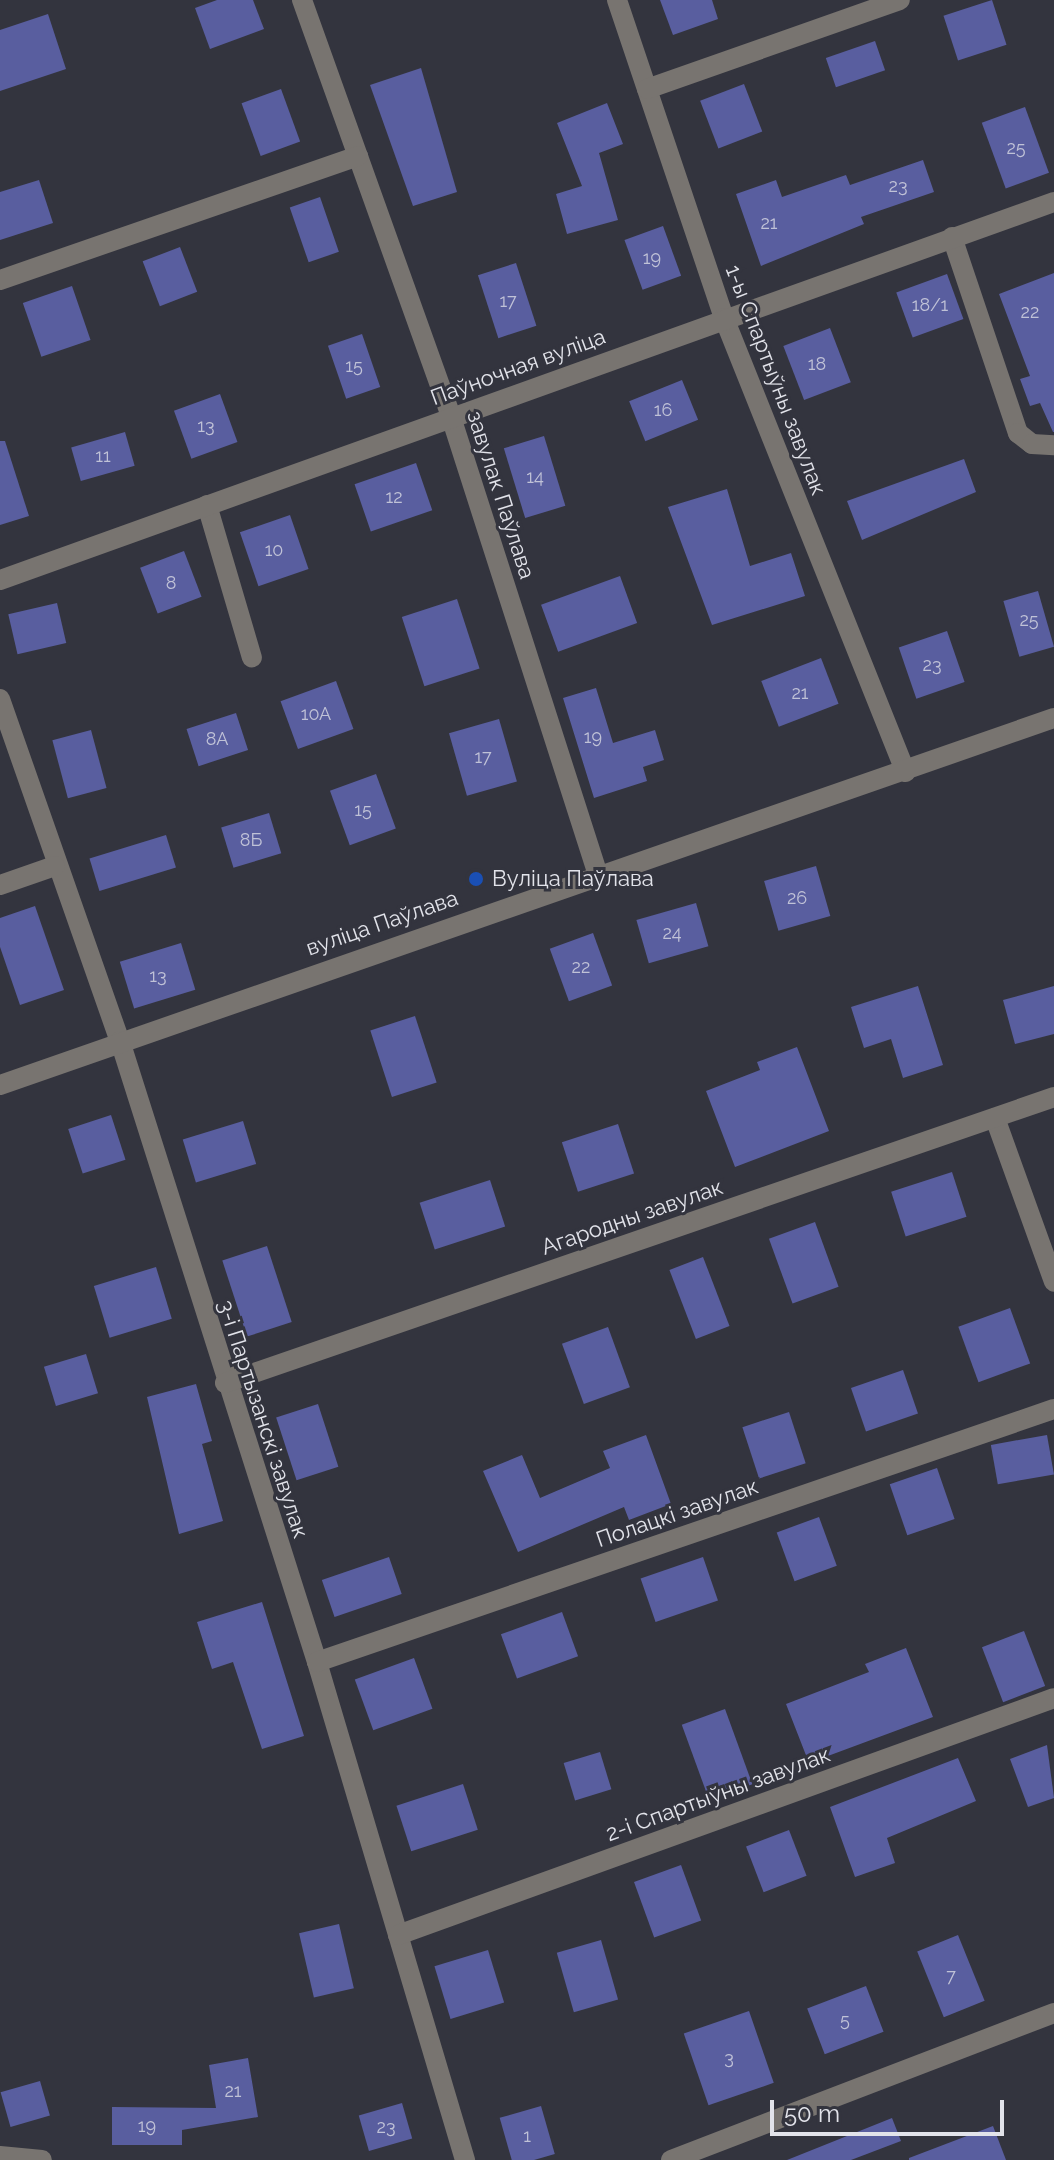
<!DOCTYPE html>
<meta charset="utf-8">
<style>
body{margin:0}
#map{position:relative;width:1054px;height:2160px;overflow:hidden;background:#33343e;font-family:Raleway,sans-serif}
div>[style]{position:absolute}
.building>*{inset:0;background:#595e9f;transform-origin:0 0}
.minor>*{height:20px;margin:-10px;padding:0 10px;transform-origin:10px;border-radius:10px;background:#787470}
.dots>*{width:22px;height:22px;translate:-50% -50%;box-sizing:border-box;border:4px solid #33343e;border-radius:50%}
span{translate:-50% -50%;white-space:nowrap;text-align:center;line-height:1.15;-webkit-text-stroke:6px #33343e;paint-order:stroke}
.number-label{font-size:18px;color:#c0c2d7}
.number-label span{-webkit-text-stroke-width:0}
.street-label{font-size:22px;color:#e2e3ea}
.poi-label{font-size:22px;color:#e2e3ea}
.left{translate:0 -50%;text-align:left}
.scale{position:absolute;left:770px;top:2100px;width:234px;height:36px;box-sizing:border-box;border:4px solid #e2e3ea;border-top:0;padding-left:10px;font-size:24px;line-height:28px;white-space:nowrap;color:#e2e3ea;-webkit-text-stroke:6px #33343e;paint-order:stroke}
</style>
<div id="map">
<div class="building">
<i style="clip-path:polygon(217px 0,253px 0,264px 29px,210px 49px,195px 8px)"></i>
<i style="clip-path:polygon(660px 0,712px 0,718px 19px,673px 35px)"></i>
<i style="left:992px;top:0;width:47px;height:51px;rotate:72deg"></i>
<i style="clip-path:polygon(48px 14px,66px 69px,0 91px,0 30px)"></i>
<i style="left:875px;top:41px;width:31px;height:52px;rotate:71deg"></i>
<i style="clip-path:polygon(421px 68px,457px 192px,413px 206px,370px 85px)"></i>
<i style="left:744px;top:84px;width:51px;height:47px;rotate:69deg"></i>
<i style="left:281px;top:89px;width:56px;height:42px;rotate:70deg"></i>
<i style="clip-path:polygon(607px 103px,623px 144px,599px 153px,618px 220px,567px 234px,556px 194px,582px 186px,557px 123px)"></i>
<i style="left:1025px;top:107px;width:70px;height:46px;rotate:70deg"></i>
<i style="clip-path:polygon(923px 160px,934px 192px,861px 217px,864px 224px,761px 266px,736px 194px,776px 180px,782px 197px,846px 175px,850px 185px)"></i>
<i style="clip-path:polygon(39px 180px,53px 223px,0 240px,0 192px)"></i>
<i style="left:320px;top:197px;width:58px;height:32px;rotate:71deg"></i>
<i style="left:663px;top:226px;width:53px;height:41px;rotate:70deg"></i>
<i style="left:180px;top:247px;width:48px;height:40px;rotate:69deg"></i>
<i style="left:516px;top:263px;width:66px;height:40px;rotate:72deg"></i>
<i style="clip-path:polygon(1054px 273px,1054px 432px,1053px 432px,1040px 403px,1030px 406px,1020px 379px,1030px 376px,999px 294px)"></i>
<i style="left:947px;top:274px;width:48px;height:54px;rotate:70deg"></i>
<i style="left:72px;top:286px;width:57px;height:52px;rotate:71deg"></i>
<i style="left:830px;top:328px;width:58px;height:50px;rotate:69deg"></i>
<i style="left:362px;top:334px;width:56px;height:36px;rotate:71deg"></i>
<i style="left:682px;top:380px;width:43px;height:57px;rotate:68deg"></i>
<i style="left:220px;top:394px;width:51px;height:49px;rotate:70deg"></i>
<i style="left:125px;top:432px;width:35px;height:56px;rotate:74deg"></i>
<i style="left:544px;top:436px;width:73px;height:42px;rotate:73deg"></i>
<i style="clip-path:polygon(0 441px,5px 441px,29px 516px,0 525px)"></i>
<i style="clip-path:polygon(964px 459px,976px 492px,862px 540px,847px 501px)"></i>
<i style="left:416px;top:463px;width:50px;height:65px;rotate:71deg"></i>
<i style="clip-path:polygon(727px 489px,750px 566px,791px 553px,805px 596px,712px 625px,668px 507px)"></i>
<i style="left:290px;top:515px;width:57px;height:53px;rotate:71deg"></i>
<i style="left:184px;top:551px;width:49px;height:47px;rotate:69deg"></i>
<i style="left:620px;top:576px;width:50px;height:84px;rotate:70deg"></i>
<i style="left:1038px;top:591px;width:58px;height:36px;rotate:74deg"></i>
<i style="left:457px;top:599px;width:73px;height:58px;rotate:72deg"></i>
<i style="left:57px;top:603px;width:41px;height:50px;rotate:77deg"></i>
<i style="left:947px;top:631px;width:54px;height:51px;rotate:71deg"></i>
<i style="left:821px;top:658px;width:49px;height:64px;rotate:69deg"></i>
<i style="left:336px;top:681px;width:51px;height:59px;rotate:70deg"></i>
<i style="clip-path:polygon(596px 688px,613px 743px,655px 730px,664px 760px,643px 767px,647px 781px,594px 798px,563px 698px)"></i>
<i style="left:236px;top:713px;width:39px;height:52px;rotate:72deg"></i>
<i style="left:499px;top:719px;width:65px;height:52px;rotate:74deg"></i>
<i style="left:91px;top:730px;width:60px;height:40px;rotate:75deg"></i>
<i style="left:376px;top:774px;width:58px;height:49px;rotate:70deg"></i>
<i style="left:269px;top:813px;width:42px;height:50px;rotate:73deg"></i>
<i style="left:166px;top:835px;width:34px;height:80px;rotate:73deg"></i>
<i style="left:816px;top:866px;width:52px;height:54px;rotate:74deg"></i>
<i style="left:696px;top:903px;width:45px;height:62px;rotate:74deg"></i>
<i style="clip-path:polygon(35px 906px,64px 990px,20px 1005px,0 947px,0 918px)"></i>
<i style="left:593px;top:933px;width:56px;height:46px;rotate:70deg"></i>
<i style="left:181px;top:943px;width:49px;height:64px;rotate:73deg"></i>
<i style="clip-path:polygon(918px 986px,943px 1065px,903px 1078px,891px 1039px,864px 1048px,851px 1007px)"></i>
<i style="clip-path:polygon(1054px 986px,1054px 1034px,1015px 1044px,1003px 1000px)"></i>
<i style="left:415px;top:1016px;width:70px;height:47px;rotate:72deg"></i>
<i style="clip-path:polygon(797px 1047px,829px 1131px,735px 1167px,706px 1091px,760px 1070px,757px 1062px)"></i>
<i style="left:111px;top:1115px;width:47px;height:45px;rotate:72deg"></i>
<i style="left:243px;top:1121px;width:45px;height:63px;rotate:73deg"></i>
<i style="left:618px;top:1124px;width:52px;height:59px;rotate:72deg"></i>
<i style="left:952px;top:1172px;width:47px;height:64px;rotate:72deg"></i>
<i style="left:490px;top:1180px;width:49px;height:74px;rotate:72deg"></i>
<i style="left:815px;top:1222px;width:69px;height:49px;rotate:70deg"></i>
<i style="left:267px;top:1246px;width:80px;height:47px;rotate:72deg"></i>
<i style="left:703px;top:1257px;width:74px;height:36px;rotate:69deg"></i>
<i style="left:156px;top:1267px;width:54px;height:65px;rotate:73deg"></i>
<i style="left:1010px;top:1308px;width:59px;height:55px;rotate:70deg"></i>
<i style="left:608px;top:1327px;width:64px;height:49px;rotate:70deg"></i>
<i style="left:86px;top:1354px;width:41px;height:44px;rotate:73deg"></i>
<i style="left:903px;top:1370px;width:46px;height:55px;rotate:71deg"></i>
<i style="clip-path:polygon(196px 1384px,212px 1441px,202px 1444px,223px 1521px,179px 1534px,147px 1397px)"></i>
<i style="left:318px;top:1404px;width:66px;height:44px;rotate:72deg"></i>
<i style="left:789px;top:1412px;width:54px;height:49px;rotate:72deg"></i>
<i style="clip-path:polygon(646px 1435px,671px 1504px,629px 1520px,624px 1507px,518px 1552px,483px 1471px,522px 1455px,540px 1498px,610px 1468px,603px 1451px)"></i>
<i style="left:1047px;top:1435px;width:40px;height:57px;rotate:80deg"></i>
<i style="left:937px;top:1468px;width:54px;height:50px;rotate:71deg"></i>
<i style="left:819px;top:1517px;width:52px;height:45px;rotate:70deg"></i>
<i style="left:389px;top:1557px;width:39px;height:71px;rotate:71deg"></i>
<i style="left:703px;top:1557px;width:46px;height:66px;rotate:71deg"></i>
<i style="clip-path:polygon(262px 1602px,304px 1736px,262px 1749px,233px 1662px,212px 1669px,197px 1622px)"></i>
<i style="left:562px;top:1612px;width:47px;height:65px;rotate:70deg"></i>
<i style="left:1024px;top:1631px;width:59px;height:45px;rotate:69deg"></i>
<i style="clip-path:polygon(906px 1648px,933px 1717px,809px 1763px,786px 1704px,869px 1672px,865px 1664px)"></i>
<i style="left:414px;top:1658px;width:54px;height:63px;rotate:70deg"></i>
<i style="left:725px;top:1709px;width:80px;height:46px;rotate:70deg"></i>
<i style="clip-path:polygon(1047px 1745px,1054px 1798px,1028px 1807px,1010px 1759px)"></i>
<i style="left:600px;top:1752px;width:39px;height:38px;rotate:73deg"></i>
<i style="clip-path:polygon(958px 1758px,976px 1801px,887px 1838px,895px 1863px,855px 1877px,830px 1807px)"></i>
<i style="left:463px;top:1784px;width:48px;height:70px;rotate:72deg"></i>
<i style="left:789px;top:1830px;width:49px;height:46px;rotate:69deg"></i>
<i style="left:681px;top:1865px;width:59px;height:50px;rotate:70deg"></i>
<i style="left:339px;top:1924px;width:66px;height:41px;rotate:77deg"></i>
<i style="left:958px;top:1935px;width:71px;height:44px;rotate:68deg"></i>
<i style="left:601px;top:1940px;width:62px;height:46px;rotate:74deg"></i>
<i style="left:488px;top:1950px;width:55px;height:56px;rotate:73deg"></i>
<i style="left:866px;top:1986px;width:49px;height:63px;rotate:69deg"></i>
<i style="left:749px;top:2011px;width:76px;height:69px;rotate:71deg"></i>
<i style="clip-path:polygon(248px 2058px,258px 2117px,182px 2130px,182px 2145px,112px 2145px,112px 2107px,216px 2108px,209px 2065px)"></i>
<i style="left:40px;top:2081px;width:36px;height:41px;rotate:74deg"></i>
<i style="left:402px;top:2103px;width:37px;height:45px;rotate:74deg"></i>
<i style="left:541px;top:2106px;width:50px;height:43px;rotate:74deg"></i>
<i style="clip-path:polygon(892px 2118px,901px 2141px,851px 2160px,787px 2160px)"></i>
<i style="clip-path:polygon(993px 2126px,1006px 2160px,909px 2160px,909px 2158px)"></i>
</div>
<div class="minor">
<i style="left:302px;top:0;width:443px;rotate:70.3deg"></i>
<i style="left:451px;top:417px;width:479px;rotate:72.2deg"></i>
<i style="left:617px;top:0;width:336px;rotate:71.4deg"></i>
<i style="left:724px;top:318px;width:489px;rotate:68.2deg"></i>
<i style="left:647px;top:89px;width:268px;rotate:-19.4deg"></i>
<i style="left:952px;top:237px;width:207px;rotate:71.4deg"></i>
<i style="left:1018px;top:433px;width:18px;rotate:38deg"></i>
<i style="left:1032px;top:444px;width:22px;rotate:3deg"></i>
<i style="left:0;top:280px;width:379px;rotate:-19.1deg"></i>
<i style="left:207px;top:505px;width:159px;rotate:73.6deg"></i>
<i style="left:0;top:580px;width:1120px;rotate:-19.73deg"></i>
<i style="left:0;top:699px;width:362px;rotate:70.7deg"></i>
<i style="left:120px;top:1041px;width:651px;rotate:72.4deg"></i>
<i style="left:317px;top:1662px;width:520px;rotate:73.45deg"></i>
<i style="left:0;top:885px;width:58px;rotate:-19.1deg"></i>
<i style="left:0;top:1085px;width:1116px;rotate:-19.2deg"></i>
<i style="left:995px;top:1118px;width:174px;rotate:70.2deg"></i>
<i style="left:225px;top:1383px;width:877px;rotate:-19.03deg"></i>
<i style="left:317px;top:1662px;width:779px;rotate:-18.95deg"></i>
<i style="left:398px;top:1935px;width:697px;rotate:-19.86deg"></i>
<i style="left:0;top:2156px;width:42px;rotate:5.4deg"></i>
<i style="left:671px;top:2160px;width:410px;rotate:-21deg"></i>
</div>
<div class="dots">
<i style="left:476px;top:879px;background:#1a4fb4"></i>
</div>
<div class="number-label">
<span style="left:1016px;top:148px">25</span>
<span style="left:898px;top:186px">23</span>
<span style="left:769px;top:223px">21</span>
<span style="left:652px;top:258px">19</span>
<span style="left:508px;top:301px">17</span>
<span style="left:930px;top:305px">18/1</span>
<span style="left:1030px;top:312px">22</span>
<span style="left:817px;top:364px">18</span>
<span style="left:354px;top:366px">15</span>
<span style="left:663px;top:410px">16</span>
<span style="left:206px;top:426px">13</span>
<span style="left:103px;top:456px">11</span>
<span style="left:535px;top:477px">14</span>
<span style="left:394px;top:497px">12</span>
<span style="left:274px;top:550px">10</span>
<span style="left:171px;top:583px">8</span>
<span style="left:1029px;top:620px">25</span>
<span style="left:932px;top:665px">23</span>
<span style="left:800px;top:693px">21</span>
<span style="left:316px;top:714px">10А</span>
<span style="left:593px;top:737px">19</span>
<span style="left:217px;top:739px">8А</span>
<span style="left:483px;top:757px">17</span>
<span style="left:363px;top:810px">15</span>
<span style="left:251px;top:840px">8Б</span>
<span style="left:797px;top:898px">26</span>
<span style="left:672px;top:933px">24</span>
<span style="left:581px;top:967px">22</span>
<span style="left:158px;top:976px">13</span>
<span style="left:951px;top:1976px">7</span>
<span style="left:845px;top:2020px">5</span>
<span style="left:729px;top:2058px">3</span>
<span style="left:233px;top:2091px">21</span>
<span style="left:147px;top:2126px">19</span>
<span style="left:386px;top:2127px">23</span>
<span style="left:527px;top:2136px">1</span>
</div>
<div class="street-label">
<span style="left:518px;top:367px;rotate:-20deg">Паўночная вуліца</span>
<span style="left:776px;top:380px;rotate:69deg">1-ы Спартыўны завулак</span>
<span style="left:501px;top:495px;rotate:72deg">завулак Паўлава</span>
<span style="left:382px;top:923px;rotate:-19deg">вуліца Паўлава</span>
<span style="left:632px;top:1217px;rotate:-19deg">Агародны завулак</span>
<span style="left:263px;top:1419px;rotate:72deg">3-і Партызанскі завулак</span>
<span style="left:677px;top:1513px;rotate:-19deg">Полацкі завулак</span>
<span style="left:718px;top:1794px;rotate:-20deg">2-і Спартыўны завулак</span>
</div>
<div class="poi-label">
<span class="left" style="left:492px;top:879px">Вуліца Паўлава</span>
</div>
<div class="scale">50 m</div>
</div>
